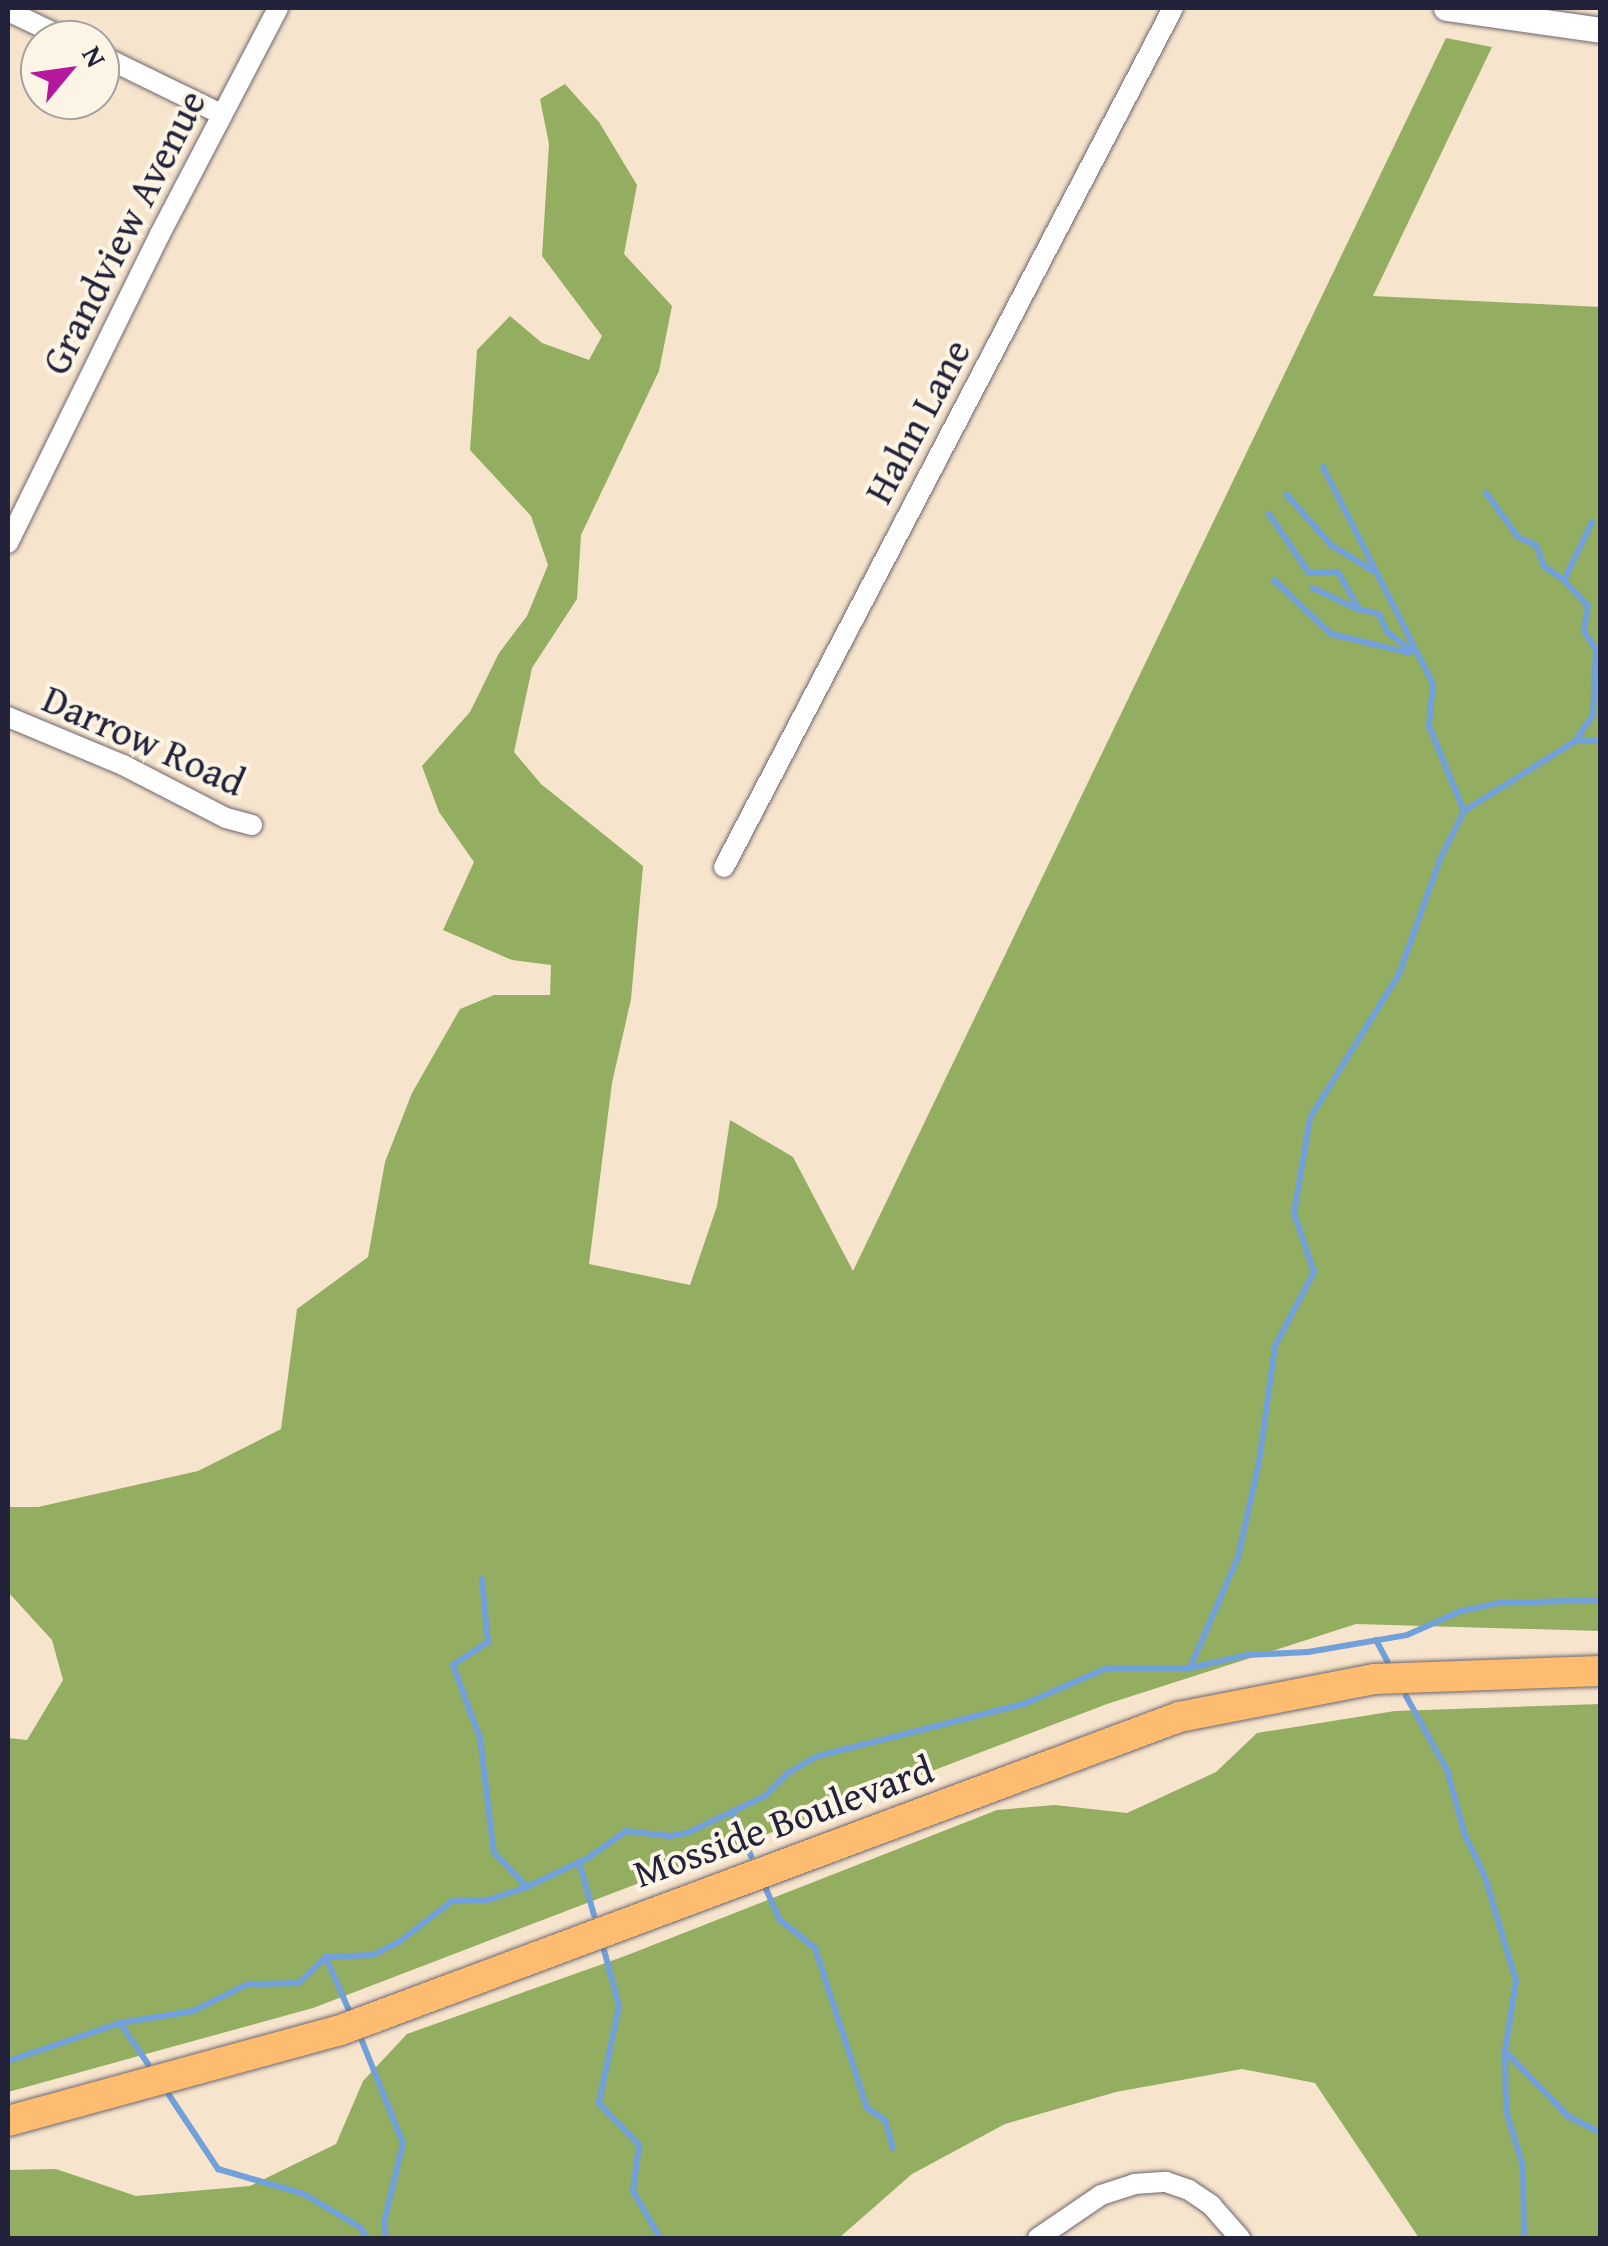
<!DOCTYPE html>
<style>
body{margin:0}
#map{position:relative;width:1608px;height:2246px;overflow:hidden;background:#f7e4cc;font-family:"Gentium Book Plus",serif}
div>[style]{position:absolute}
.forest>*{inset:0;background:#93ae60}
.stream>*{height:6px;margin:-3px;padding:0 3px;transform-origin:3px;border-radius:3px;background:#71a0da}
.roads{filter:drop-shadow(0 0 2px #6d666e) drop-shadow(0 0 2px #6d666e)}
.minor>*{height:20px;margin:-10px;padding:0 10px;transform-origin:10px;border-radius:10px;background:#fff}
.tertiary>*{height:25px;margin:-12.5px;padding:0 12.5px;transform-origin:12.5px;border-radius:12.5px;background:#fff}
.primary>*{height:30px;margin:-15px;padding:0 15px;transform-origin:15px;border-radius:15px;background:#febc70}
span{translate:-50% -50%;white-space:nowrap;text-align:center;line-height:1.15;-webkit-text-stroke:8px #fcf5e5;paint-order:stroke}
.street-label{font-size:40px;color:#22223b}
.frame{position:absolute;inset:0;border:10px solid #22223b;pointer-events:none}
.north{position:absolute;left:20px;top:20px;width:100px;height:100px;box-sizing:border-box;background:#fcf5e5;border:2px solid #a5a1a1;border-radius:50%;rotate:61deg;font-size:28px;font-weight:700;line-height:40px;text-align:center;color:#22223b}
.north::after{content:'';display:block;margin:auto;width:35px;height:45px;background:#b5179e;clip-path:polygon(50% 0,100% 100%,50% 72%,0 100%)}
</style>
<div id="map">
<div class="forest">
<i style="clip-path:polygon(1446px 38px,1492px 47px,1373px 296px,1600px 307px,1600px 1631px,1356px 1624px,1107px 1704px,313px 2008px,8px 2092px,8px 1738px,27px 1740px,63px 1680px,52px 1640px,8px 1592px,8px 1507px,38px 1507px,198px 1471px,281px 1429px,297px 1309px,368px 1257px,385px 1162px,412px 1093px,460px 1009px,494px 995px,550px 995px,551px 965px,512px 960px,443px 930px,474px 862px,439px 812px,422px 766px,470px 712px,499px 653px,527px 616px,548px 565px,531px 516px,470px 450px,477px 350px,510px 316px,542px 343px,589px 360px,602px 336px,542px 256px,549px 144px,540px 99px,565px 84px,599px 122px,637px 185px,624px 254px,672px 306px,659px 371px,581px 535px,577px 599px,532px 668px,514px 752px,541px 784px,643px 866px,631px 999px,612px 1083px,589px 1264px,690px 1285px,717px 1206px,730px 1120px,793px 1157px,853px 1271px)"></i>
<i style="clip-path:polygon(1600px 1704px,1600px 2238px,1419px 2238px,1315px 2083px,1242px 2069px,1116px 2092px,1005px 2124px,912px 2174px,839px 2238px,8px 2238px,8px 2170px,56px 2169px,136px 2196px,250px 2186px,336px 2144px,363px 2081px,407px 2034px,625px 1956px,997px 1810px,1055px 1805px,1127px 1813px,1216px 1772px,1257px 1733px,1395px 1711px)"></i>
</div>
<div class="stream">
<i style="left:1323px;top:467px;width:243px;rotate:63.1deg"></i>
<i style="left:1433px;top:684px;width:42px;rotate:95.4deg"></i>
<i style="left:1429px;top:726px;width:92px;rotate:67.6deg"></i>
<i style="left:1486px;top:493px;width:54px;rotate:54deg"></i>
<i style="left:1518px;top:537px;width:20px;rotate:24deg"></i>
<i style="left:1536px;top:545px;width:22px;rotate:69deg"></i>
<i style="left:1544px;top:566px;width:24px;rotate:35deg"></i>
<i style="left:1287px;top:495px;width:67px;rotate:48.7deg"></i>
<i style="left:1331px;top:545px;width:52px;rotate:31.5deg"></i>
<i style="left:1269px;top:514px;width:71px;rotate:55.9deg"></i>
<i style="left:1309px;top:573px;width:29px;rotate:-2deg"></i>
<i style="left:1338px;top:572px;width:43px;rotate:60.4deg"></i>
<i style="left:1359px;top:609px;width:21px;rotate:14deg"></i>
<i style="left:1379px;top:614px;width:20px;rotate:66deg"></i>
<i style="left:1387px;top:632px;width:31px;rotate:37deg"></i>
<i style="left:1274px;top:580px;width:79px;rotate:43.5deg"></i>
<i style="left:1331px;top:634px;width:81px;rotate:13.5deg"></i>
<i style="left:1313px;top:588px;width:49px;rotate:25.5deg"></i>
<i style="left:1575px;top:741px;width:32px;rotate:-55deg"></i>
<i style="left:1593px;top:715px;width:65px;rotate:-87.4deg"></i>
<i style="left:1596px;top:650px;width:22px;rotate:-122deg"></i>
<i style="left:1584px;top:631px;width:25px;rotate:-81deg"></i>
<i style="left:1588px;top:606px;width:35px;rotate:-133deg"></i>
<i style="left:1564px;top:580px;width:64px;rotate:-64.2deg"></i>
<i style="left:482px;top:1579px;width:63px;rotate:84.6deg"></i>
<i style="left:488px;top:1642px;width:42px;rotate:146.7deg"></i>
<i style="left:453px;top:1665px;width:78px;rotate:69.7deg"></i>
<i style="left:480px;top:1738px;width:116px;rotate:83.1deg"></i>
<i style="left:494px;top:1853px;width:47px;rotate:45.9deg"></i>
<i style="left:1376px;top:1640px;width:24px;rotate:62deg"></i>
<i style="left:1190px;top:1668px;width:121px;rotate:-66.6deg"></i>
<i style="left:1238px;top:1557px;width:97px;rotate:-77.5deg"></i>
<i style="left:1259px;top:1462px;width:117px;rotate:-82.1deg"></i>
<i style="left:1275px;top:1346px;width:84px;rotate:-62.2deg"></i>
<i style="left:1314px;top:1272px;width:62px;rotate:-108.7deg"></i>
<i style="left:1294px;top:1213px;width:96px;rotate:-80.4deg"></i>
<i style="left:1310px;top:1118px;width:169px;rotate:-58.3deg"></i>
<i style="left:1399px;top:974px;width:124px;rotate:-70.3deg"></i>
<i style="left:1441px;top:857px;width:51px;rotate:-63.4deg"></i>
<i style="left:1464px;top:811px;width:131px;rotate:-32.2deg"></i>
<i style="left:1575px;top:741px;width:25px"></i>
<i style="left:1406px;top:1696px;width:85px;rotate:61deg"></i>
<i style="left:1447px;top:1770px;width:67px;rotate:74.5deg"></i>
<i style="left:1465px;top:1835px;width:47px;rotate:64.5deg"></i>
<i style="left:1485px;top:1877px;width:109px;rotate:73.4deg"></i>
<i style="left:1516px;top:1981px;width:71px;rotate:98.9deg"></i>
<i style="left:1505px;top:2051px;width:60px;rotate:89deg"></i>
<i style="left:1506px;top:2111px;width:58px;rotate:72.8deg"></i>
<i style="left:1523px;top:2166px;width:72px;rotate:89.2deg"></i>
<i style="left:732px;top:1812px;width:48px;rotate:66.6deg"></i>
<i style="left:579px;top:1862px;width:55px;rotate:74.2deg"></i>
<i style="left:766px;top:1889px;width:34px;rotate:66deg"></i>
<i style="left:780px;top:1920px;width:45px;rotate:38.7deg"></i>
<i style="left:815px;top:1948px;width:168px;rotate:72deg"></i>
<i style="left:867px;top:2108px;width:22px;rotate:34deg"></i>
<i style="left:885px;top:2120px;width:29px;rotate:74deg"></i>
<i style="left:604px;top:1950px;width:58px;rotate:75deg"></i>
<i style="left:619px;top:2006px;width:99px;rotate:101.7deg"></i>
<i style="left:599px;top:2103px;width:58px;rotate:46.4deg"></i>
<i style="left:639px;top:2145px;width:46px;rotate:97.4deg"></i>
<i style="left:633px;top:2191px;width:54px;rotate:60.1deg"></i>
<i style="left:326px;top:1958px;width:55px;rotate:66.3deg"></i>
<i style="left:120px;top:2023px;width:50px;rotate:55.7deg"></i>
<i style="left:362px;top:2041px;width:110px;rotate:68.1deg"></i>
<i style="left:403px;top:2143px;width:81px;rotate:103.5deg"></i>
<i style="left:384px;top:2222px;width:16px;rotate:83deg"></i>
<i style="left:1505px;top:2051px;width:91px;rotate:45.9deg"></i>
<i style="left:1568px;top:2116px;width:36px;rotate:27deg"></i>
<i style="left:8px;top:2061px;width:118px;rotate:-18.7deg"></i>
<i style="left:120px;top:2023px;width:74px;rotate:-9.3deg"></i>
<i style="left:193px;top:2011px;width:61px;rotate:-26.1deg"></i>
<i style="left:248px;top:1984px;width:51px;rotate:-1.1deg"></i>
<i style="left:299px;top:1983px;width:37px;rotate:-44deg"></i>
<i style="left:326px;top:1957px;width:47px;rotate:-2.4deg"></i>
<i style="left:373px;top:1955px;width:29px;rotate:-27deg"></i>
<i style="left:399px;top:1942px;width:67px;rotate:-37.7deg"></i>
<i style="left:452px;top:1901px;width:36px;rotate:-2deg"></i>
<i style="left:488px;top:1900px;width:41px;rotate:-18.4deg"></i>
<i style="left:527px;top:1887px;width:68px;rotate:-25.4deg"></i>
<i style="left:588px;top:1858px;width:47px;rotate:-35.4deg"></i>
<i style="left:626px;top:1831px;width:44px;rotate:6.5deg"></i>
<i style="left:670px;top:1836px;width:17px;rotate:-10deg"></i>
<i style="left:687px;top:1833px;width:86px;rotate:-25.4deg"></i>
<i style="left:765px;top:1796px;width:33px;rotate:-45deg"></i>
<i style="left:788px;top:1773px;width:34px;rotate:-30deg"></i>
<i style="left:818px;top:1756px;width:212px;rotate:-14.2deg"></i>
<i style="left:1024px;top:1704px;width:90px;rotate:-23.4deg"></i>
<i style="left:1107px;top:1668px;width:83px"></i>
<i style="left:1190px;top:1668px;width:58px;rotate:-12.8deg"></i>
<i style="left:1247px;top:1655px;width:61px;rotate:-2.8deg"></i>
<i style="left:1308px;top:1652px;width:100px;rotate:-9.7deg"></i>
<i style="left:1407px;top:1635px;width:59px;rotate:-24deg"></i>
<i style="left:1461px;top:1611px;width:38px;rotate:-12deg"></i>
<i style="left:1498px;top:1603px;width:102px;rotate:-1.7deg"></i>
<i style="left:169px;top:2095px;width:89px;rotate:56.5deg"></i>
<i style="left:218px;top:2169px;width:90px;rotate:16.2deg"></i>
<i style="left:304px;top:2194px;width:66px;rotate:30.8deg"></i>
<i style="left:361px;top:2228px;width:12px;rotate:59deg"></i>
</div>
<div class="roads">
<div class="minor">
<i style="left:8px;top:11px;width:68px;rotate:25.4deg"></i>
<i style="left:100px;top:55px;width:135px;rotate:26deg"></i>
<i style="left:8px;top:543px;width:344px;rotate:-63.8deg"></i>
<i style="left:160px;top:234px;width:255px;rotate:-62.4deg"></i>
<i style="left:8px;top:717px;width:125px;rotate:22.7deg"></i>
<i style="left:123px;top:765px;width:116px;rotate:27.2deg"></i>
<i style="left:226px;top:818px;width:27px;rotate:15deg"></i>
<i style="left:724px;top:867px;width:969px;rotate:-62.4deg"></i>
<i style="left:1038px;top:2238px;width:76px;rotate:-34.3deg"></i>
<i style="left:1101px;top:2195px;width:35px;rotate:-18deg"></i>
<i style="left:1134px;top:2184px;width:32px;rotate:-4deg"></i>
<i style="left:1166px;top:2182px;width:24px;rotate:19deg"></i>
<i style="left:1189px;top:2190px;width:27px;rotate:34deg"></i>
<i style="left:1211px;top:2205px;width:44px;rotate:48.7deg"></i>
</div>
<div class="tertiary">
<i style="left:1446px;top:8px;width:156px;rotate:8.1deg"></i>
</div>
<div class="primary">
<i style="left:8px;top:2121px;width:342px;rotate:-15.3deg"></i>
<i style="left:338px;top:2031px;width:898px;rotate:-20.47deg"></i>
<i style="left:1179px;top:1717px;width:199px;rotate:-11deg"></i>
<i style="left:1374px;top:1679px;width:226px;rotate:-2deg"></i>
</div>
</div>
<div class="street-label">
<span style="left:123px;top:232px;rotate:-63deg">Grandview Avenue</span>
<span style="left:917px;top:421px;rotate:-62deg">Hahn Lane</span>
<span style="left:144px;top:740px;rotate:24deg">Darrow Road</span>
<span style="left:783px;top:1821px;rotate:-20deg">Mosside Boulevard</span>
</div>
<div class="frame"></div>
<div class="north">N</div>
</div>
